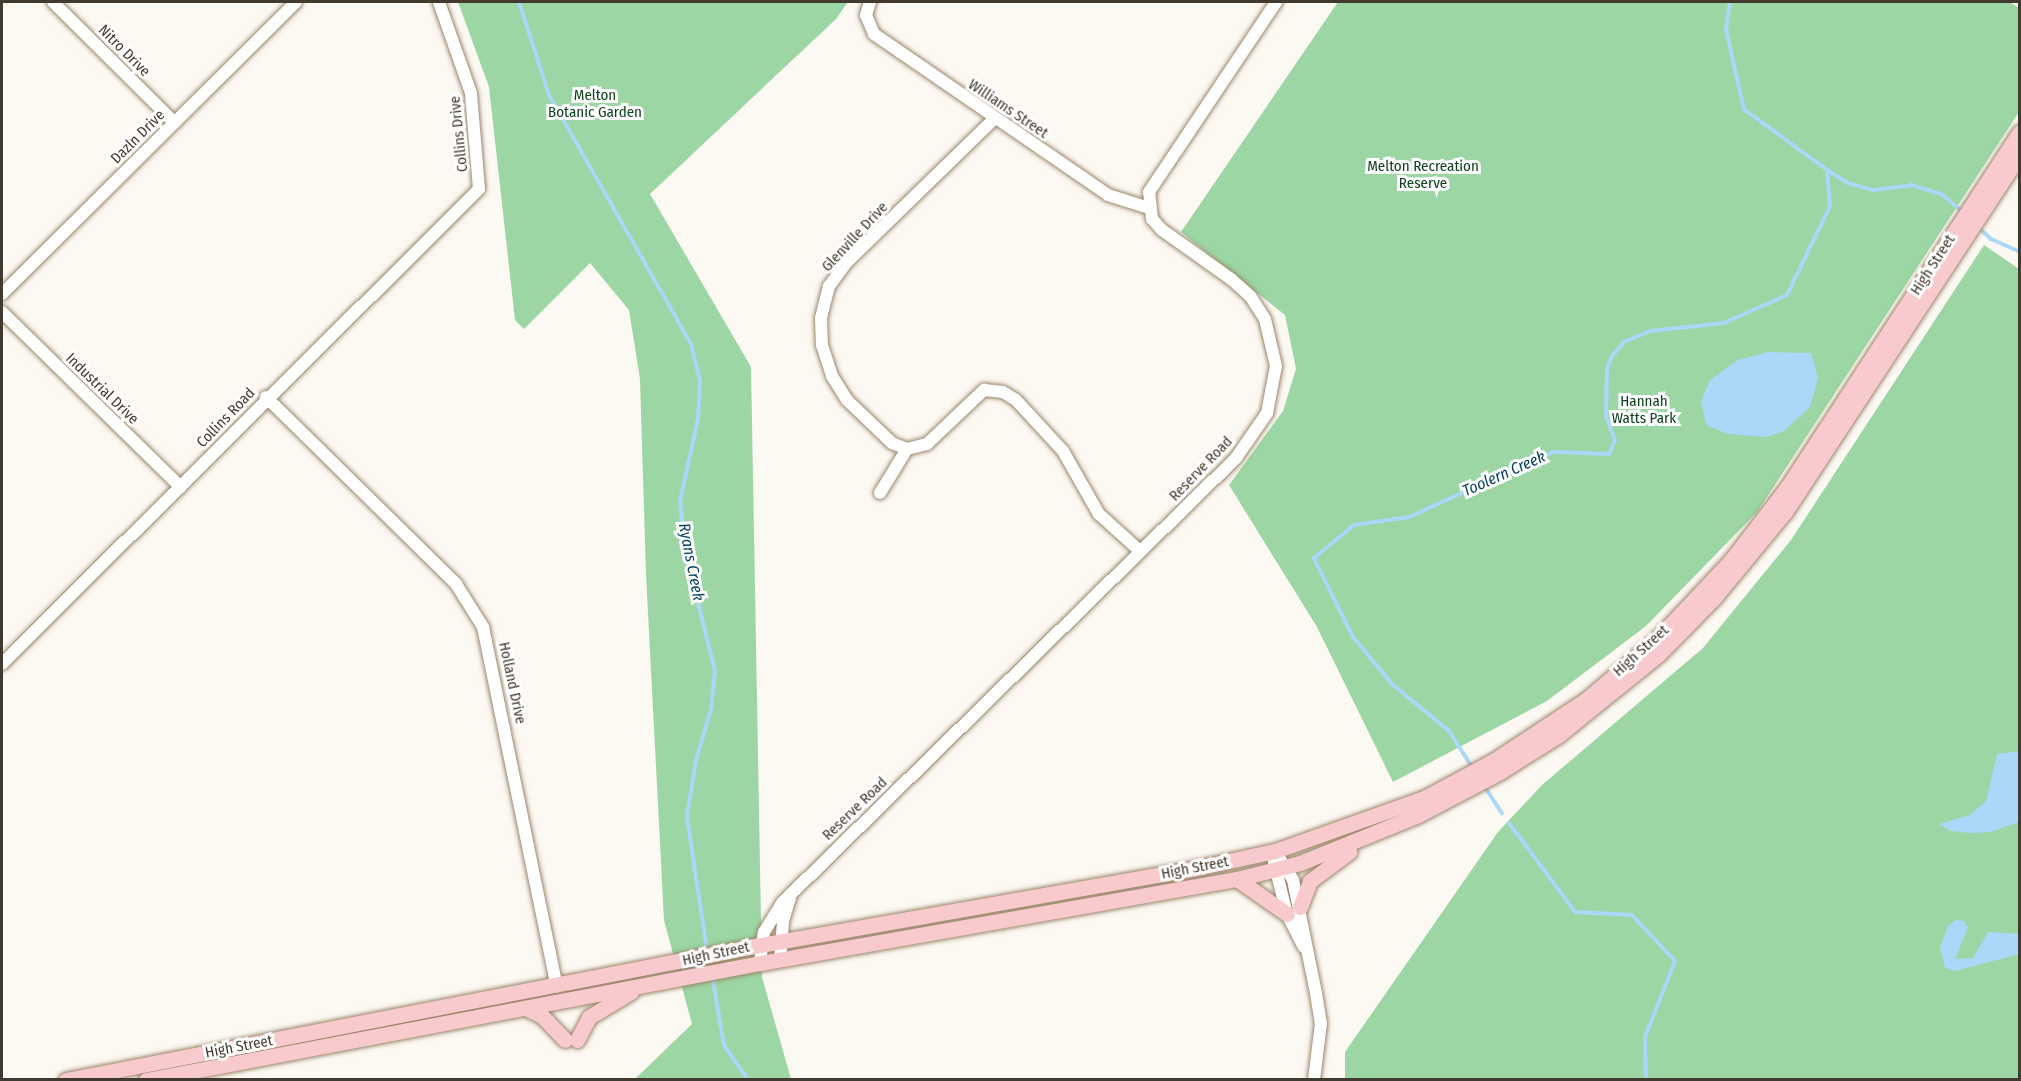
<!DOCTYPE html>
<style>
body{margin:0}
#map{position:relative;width:2021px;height:1081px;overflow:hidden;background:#fcf8f2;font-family:"Fira Sans Condensed",sans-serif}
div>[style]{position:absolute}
.green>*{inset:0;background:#9bd6a4}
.water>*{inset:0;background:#abd7f9}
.stream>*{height:4px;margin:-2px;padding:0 2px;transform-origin:2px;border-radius:2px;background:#abd7f9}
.roads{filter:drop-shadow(0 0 2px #9b876b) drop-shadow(0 0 2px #9b876b)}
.minor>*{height:12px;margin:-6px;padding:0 6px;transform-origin:6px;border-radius:6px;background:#fff}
.major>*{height:15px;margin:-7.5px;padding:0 7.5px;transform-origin:7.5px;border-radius:7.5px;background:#f9cacd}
span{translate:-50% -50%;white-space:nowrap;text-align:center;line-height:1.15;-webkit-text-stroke:6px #fff;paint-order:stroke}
.street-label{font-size:15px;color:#423a2e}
.park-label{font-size:15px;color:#0e421d}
.water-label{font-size:16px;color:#024265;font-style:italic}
.frame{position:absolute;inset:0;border:3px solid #423a2e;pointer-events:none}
</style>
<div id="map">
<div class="green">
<i style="clip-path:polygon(458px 2px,848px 2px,836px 19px,650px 194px,751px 367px,762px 977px,791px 1079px,635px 1079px,692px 1024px,664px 920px,646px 574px,640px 379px,629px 310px,590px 263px,524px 329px,515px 320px,489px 87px)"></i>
<i style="clip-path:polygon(1338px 2px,2010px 2px,2019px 8px,2019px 112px,1757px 512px,1646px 626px,1547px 701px,1393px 782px,1317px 627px,1229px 485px,1283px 411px,1296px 369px,1285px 315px,1181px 232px)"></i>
<i style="clip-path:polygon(1984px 245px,2019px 269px,2019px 1079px,1345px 1080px,1345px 1052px,1498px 832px,1542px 785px,1703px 648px,1791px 540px)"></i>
</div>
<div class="water">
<i style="clip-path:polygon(1768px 352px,1811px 353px,1818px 378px,1810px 407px,1784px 431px,1767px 437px,1728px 434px,1706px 425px,1701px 401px,1710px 380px,1738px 360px)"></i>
<i style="clip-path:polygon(2020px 751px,2019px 822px,1991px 832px,1970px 833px,1950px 831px,1939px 824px,1970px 815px,1986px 801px,1997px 754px)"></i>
<i style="clip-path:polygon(1956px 920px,1964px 921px,1968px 928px,1955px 959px,1973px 958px,1988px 932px,2019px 934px,2019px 954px,1955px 971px,1945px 968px,1940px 948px,1948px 926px)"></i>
</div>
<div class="stream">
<i style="left:519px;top:2px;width:98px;rotate:72.1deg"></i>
<i style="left:549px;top:95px;width:287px;rotate:60.3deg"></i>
<i style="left:691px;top:344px;width:37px;rotate:76deg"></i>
<i style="left:700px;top:380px;width:39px;rotate:93deg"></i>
<i style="left:698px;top:419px;width:84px;rotate:102.4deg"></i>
<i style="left:680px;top:501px;width:49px;rotate:84.2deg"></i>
<i style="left:685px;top:550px;width:125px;rotate:76.1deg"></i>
<i style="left:715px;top:671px;width:38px;rotate:96deg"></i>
<i style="left:711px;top:709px;width:53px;rotate:106.4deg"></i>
<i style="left:696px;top:760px;width:58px;rotate:99deg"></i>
<i style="left:687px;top:817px;width:135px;rotate:81.5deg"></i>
<i style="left:1827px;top:170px;width:25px;rotate:32deg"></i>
<i style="left:1848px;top:183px;width:26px;rotate:16deg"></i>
<i style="left:1873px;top:190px;width:38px;rotate:-7deg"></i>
<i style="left:1911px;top:185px;width:34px;rotate:17deg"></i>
<i style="left:1943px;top:195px;width:21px;rotate:41deg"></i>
<i style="left:1982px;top:231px;width:12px;rotate:42deg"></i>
<i style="left:1991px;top:239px;width:32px;rotate:24deg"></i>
<i style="left:1472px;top:767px;width:43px;rotate:-122.6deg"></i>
<i style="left:1449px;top:731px;width:74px;rotate:-140.5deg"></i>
<i style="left:1392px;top:684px;width:61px;rotate:-129.7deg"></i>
<i style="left:1353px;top:637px;width:88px;rotate:-116.3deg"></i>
<i style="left:1314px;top:558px;width:52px;rotate:-39.5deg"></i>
<i style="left:1354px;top:525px;width:56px;rotate:-8.3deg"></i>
<i style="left:1409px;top:517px;width:158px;rotate:-24.3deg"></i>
<i style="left:1553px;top:452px;width:56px;rotate:2deg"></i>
<i style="left:1609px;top:454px;width:15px;rotate:-67deg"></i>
<i style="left:1615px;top:440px;width:26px;rotate:-111deg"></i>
<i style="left:1606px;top:416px;width:47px;rotate:-88.8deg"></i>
<i style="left:1607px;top:369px;width:14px;rotate:-69deg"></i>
<i style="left:1612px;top:356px;width:18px;rotate:-49deg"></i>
<i style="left:1624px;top:342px;width:28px;rotate:-23deg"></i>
<i style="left:1650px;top:331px;width:74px;rotate:-6.2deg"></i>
<i style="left:1724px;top:323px;width:69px;rotate:-24deg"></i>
<i style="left:1787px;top:295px;width:99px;rotate:-64.2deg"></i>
<i style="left:1830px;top:206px;width:36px;rotate:-95deg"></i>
<i style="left:1827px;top:170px;width:103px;rotate:-143.7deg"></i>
<i style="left:1744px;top:109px;width:81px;rotate:-102.8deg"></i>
<i style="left:1726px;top:30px;width:28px;rotate:-82deg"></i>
<i style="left:1483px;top:784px;width:35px;rotate:57deg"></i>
<i style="left:1509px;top:823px;width:111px;rotate:53.4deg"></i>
<i style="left:1575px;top:912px;width:57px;rotate:3deg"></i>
<i style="left:1632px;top:915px;width:63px;rotate:46.9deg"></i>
<i style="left:1675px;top:961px;width:82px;rotate:111.5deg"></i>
<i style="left:1645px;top:1037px;width:43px;rotate:88.7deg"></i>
<i style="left:712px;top:976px;width:70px;rotate:80.1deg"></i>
<i style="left:724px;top:1045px;width:42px;rotate:55.6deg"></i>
</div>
<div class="roads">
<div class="minor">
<i style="left:53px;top:2px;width:170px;rotate:44.8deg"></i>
<i style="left:870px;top:2px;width:14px;rotate:107deg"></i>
<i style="left:866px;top:15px;width:21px;rotate:67deg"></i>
<i style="left:874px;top:34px;width:284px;rotate:34.5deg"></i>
<i style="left:1108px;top:195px;width:43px;rotate:17.6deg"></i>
<i style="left:994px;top:119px;width:206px;rotate:135.8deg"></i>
<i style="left:846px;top:263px;width:29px;rotate:126deg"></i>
<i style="left:829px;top:286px;width:33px;rotate:104deg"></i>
<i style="left:821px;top:318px;width:27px;rotate:88deg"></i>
<i style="left:822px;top:345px;width:33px;rotate:72deg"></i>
<i style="left:832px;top:376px;width:28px;rotate:58deg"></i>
<i style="left:847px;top:400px;width:62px;rotate:43.7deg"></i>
<i style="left:892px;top:443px;width:16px;rotate:22deg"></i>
<i style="left:907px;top:449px;width:21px;rotate:-14deg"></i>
<i style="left:927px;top:444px;width:79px;rotate:-43.5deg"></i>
<i style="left:984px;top:390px;width:19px;rotate:6deg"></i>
<i style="left:1003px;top:392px;width:15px;rotate:32deg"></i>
<i style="left:1016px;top:400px;width:69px;rotate:47.3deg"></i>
<i style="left:1063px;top:451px;width:73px;rotate:60.3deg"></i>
<i style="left:1099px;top:514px;width:55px;rotate:42.1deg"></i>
<i style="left:2px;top:294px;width:414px;rotate:-44.8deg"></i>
<i style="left:2px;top:312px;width:250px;rotate:44.4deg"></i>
<i style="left:266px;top:397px;width:267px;rotate:44.5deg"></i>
<i style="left:456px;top:584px;width:51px;rotate:57.9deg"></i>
<i style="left:483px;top:627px;width:367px;rotate:78.4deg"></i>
<i style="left:880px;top:493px;width:52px;rotate:-58.5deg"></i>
<i style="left:2px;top:664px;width:673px;rotate:-44.88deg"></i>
<i style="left:479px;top:189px;width:96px;rotate:-94.8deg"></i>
<i style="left:471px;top:93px;width:96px;rotate:-109.4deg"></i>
<i style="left:1275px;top:851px;width:34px;rotate:58deg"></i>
<i style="left:1293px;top:880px;width:115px;rotate:78.5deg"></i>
<i style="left:1316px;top:993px;width:30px;rotate:81deg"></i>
<i style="left:1321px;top:1023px;width:57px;rotate:97deg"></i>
<i style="left:1274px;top:862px;width:54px;rotate:76deg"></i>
<i style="left:1287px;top:914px;width:37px;rotate:63deg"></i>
<i style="left:780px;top:961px;width:40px;rotate:-85.7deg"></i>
<i style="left:783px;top:921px;width:24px;rotate:-73deg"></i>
<i style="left:760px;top:963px;width:31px;rotate:-83deg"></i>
<i style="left:764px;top:932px;width:34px;rotate:-58deg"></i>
<i style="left:782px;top:903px;width:636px;rotate:-44.43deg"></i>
<i style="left:1236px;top:458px;width:55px;rotate:-55.4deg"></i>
<i style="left:1267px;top:413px;width:48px;rotate:-79.2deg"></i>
<i style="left:1276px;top:366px;width:48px;rotate:-103.2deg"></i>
<i style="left:1265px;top:319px;width:27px;rotate:-123deg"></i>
<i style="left:1250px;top:296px;width:25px;rotate:-138deg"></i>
<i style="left:1231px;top:279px;width:85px;rotate:-144.6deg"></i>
<i style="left:1162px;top:230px;width:15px;rotate:-132deg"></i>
<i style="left:1152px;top:219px;width:27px;rotate:-96deg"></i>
<i style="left:1149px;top:192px;width:229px;rotate:-56.2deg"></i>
</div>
<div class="major">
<i style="left:1237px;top:879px;width:61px;rotate:35deg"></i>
<i style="left:1300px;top:907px;width:28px;rotate:-69deg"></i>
<i style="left:1310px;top:881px;width:49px;rotate:-36.6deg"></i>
<i style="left:526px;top:1008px;width:18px;rotate:27deg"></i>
<i style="left:542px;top:1016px;width:33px;rotate:46deg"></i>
<i style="left:577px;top:1040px;width:26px;rotate:-62deg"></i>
<i style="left:589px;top:1017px;width:49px;rotate:-30.8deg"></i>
<i style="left:66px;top:1080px;width:707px;rotate:-11.01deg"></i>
<i style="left:760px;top:945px;width:448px;rotate:-10deg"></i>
<i style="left:1201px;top:867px;width:76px;rotate:-12.2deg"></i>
<i style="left:1275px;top:851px;width:158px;rotate:-19.6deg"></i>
<i style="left:1424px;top:798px;width:78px;rotate:-28.2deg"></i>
<i style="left:1493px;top:761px;width:113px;rotate:-33.4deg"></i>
<i style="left:1587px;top:699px;width:92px;rotate:-40.6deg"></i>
<i style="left:1657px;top:639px;width:110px;rotate:-46.8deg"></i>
<i style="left:1732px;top:559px;width:92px;rotate:-52.5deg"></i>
<i style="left:1788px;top:486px;width:423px;rotate:-56.8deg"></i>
<i style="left:146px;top:1080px;width:625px;rotate:-10.79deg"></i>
<i style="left:760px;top:963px;width:484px;rotate:-10deg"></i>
<i style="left:1237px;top:879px;width:65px;rotate:-14.3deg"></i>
<i style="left:1300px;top:863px;width:127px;rotate:-22.1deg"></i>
<i style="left:1418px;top:815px;width:93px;rotate:-27.7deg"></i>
<i style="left:1500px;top:772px;width:71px;rotate:-32.3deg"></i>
<i style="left:1560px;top:734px;width:127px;rotate:-38.9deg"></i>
<i style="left:1659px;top:654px;width:78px;rotate:-45.5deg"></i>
<i style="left:1714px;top:598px;width:112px;rotate:-50.5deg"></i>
<i style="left:1785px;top:512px;width:428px;rotate:-56.7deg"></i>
</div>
</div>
<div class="street-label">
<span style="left:124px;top:51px;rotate:45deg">Nitro Drive</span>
<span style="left:1008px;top:109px;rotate:34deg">Williams Street</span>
<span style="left:459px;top:134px;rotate:-96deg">Collins Drive</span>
<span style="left:138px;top:137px;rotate:-45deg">Dazln Drive</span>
<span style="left:855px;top:237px;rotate:-47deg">Glenville Drive</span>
<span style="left:1933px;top:265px;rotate:-57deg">High Street</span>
<span style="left:102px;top:389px;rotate:44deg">Industrial Drive</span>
<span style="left:226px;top:418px;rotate:-46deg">Collins Road</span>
<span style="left:1201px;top:469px;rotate:-46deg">Reserve Road</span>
<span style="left:1641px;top:651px;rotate:-42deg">High Street</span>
<span style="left:512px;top:683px;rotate:78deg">Holland Drive</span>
<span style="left:855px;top:809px;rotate:-44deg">Reserve Road</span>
<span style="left:1195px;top:868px;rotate:-11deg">High Street</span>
<span style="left:716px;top:954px;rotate:-12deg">High Street</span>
<span style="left:239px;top:1047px;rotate:-11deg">High Street</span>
</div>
<div class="park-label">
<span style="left:595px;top:104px">Melton<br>Botanic Garden</span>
<span style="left:1423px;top:175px">Melton Recreation<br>Reserve</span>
<span style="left:1644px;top:410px">Hannah<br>Watts Park</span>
</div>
<div class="water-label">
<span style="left:1504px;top:474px;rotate:-24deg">Toolern Creek</span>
<span style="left:691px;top:562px;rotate:79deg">Ryans Creek</span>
</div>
<div class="frame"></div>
</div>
